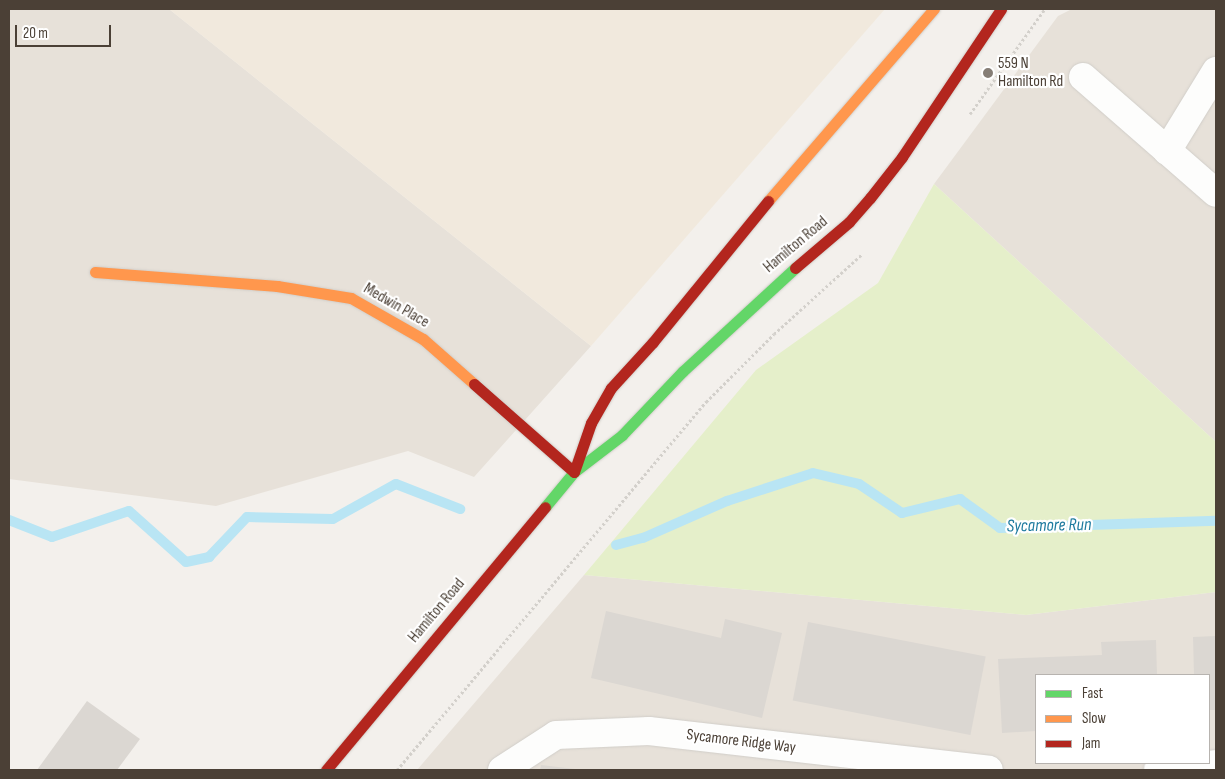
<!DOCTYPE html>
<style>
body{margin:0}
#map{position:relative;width:1225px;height:779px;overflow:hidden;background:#f3f0ec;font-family:"Sofia Sans Condensed",sans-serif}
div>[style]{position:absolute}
.residential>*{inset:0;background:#e7e1d9}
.education>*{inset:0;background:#f1e9dd}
.green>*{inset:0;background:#e5efca}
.stream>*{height:10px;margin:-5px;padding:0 5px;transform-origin:5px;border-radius:5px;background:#b9e5f4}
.building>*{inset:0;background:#dbd7d2;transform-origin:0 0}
.path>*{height:3px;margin-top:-1.5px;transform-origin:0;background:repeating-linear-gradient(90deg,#d3d0cb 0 2.5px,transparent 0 5px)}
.roads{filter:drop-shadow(0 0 1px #d1cec9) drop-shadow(0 0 1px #d1cec9)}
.street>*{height:28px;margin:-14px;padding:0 14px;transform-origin:14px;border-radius:14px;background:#fdfdfc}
.fast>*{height:11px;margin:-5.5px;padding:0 5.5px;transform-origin:5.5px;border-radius:5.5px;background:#63d668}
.slow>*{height:11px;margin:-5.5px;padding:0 5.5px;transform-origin:5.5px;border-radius:5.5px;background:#ff974d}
.jam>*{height:11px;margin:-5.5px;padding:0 5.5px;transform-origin:5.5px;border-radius:5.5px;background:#b3261e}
.dots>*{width:14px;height:14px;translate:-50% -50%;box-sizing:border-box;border:2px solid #fff;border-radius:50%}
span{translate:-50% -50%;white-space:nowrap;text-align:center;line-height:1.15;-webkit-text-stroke:4.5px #fff;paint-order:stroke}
.poi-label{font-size:16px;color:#4b4036}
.left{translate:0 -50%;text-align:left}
.street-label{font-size:16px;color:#4b4036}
.water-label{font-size:18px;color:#1f7b9f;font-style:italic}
.frame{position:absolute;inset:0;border:10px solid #4b4036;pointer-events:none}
.legend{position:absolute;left:1035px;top:674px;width:175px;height:90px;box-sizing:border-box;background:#fff;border:1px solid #b7b3af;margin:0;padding:6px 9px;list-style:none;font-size:15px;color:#4b4036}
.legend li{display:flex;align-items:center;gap:10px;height:25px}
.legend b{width:25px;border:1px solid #b7b3af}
.scale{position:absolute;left:15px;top:25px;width:96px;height:22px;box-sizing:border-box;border:2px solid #4b4036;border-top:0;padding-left:6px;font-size:15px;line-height:18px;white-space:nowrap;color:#4b4036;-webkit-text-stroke:4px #fff;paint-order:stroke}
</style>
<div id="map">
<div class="residential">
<i style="clip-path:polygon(9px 9px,169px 9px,591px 346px,474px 477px,408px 451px,216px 506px,9px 479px)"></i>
<i style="clip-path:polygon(1072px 9px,1216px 9px,1216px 442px,934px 184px,1058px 16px)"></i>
<i style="clip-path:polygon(evenodd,584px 575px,1026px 615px,1216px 592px,1216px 770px,417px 770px,584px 575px,1036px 675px,1209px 675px,1209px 763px,1036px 763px,1036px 675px)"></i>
</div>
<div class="education">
<i style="clip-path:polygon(169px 9px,885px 9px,591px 346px)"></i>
</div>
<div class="green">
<i style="clip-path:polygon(934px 184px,1216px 442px,1216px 592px,1026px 615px,584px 575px,756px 370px,878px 283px)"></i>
</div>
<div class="stream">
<i style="left:9px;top:520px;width:46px;rotate:21.6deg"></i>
<i style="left:52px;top:537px;width:81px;rotate:-18.7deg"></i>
<i style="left:129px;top:511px;width:76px;rotate:41.8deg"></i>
<i style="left:186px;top:562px;width:24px;rotate:-12deg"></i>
<i style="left:209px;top:557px;width:55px;rotate:-46.5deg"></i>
<i style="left:247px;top:517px;width:86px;rotate:1.3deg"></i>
<i style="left:333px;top:519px;width:72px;rotate:-29.1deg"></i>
<i style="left:396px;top:484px;width:69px;rotate:21.3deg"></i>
<i style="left:616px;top:545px;width:28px;rotate:-15deg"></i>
<i style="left:643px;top:538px;width:92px;rotate:-23.8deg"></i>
<i style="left:727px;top:501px;width:90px;rotate:-18deg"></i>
<i style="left:813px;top:473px;width:47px;rotate:13.4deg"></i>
<i style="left:859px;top:484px;width:52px;rotate:34deg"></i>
<i style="left:902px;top:513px;width:60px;rotate:-13.6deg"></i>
<i style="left:960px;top:499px;width:49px;rotate:35.9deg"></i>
<i style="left:1000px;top:528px;width:216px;rotate:-1.9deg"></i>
</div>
<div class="building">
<i style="clip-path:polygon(606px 611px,721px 638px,725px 619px,782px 633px,762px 718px,591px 678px)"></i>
<i style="left:808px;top:622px;width:181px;height:80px;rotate:11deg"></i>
<i style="clip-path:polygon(1216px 636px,1216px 710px,1209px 710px,1209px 675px,1194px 675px,1193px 637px)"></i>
<i style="clip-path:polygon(1156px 640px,1157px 675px,1036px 675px,1036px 731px,1002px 733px,998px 659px,1102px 655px,1101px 642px)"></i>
<i style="clip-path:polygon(87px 701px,140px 739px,117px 770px,37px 770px)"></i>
<i style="clip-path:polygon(541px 765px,575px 769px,575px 770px,540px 770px)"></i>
</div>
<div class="path">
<i style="left:970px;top:114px;width:129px;rotate:-54.5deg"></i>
<i style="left:397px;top:770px;width:481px;rotate:-50deg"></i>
<i style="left:706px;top:402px;width:96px;rotate:-45deg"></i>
<i style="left:774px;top:334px;width:118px;rotate:-42.2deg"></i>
</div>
<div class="roads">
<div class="street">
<i style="left:1083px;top:77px;width:176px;rotate:41.1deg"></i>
<i style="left:1167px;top:151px;width:94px;rotate:-58.5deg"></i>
<i style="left:502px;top:770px;width:64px;rotate:-32.9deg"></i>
<i style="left:556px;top:735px;width:93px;rotate:-2.5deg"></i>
<i style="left:649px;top:731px;width:342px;rotate:6.5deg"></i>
<i style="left:1158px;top:770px;width:58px;rotate:-5.9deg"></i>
</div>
<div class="fast">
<i style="left:545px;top:507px;width:45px;rotate:-50.4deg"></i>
<i style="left:574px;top:472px;width:61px;rotate:-37.6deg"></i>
<i style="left:622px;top:435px;width:88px;rotate:-46.4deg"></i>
<i style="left:683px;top:371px;width:152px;rotate:-42.6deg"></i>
</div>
<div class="slow">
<i style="left:768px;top:201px;width:254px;rotate:-49.2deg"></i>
<i style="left:95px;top:272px;width:183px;rotate:4.4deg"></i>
<i style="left:277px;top:286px;width:75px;rotate:9.2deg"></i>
<i style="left:351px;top:298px;width:83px;rotate:29.7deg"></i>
<i style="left:423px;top:339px;width:68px;rotate:41.4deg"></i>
</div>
<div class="jam">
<i style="left:795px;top:268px;width:71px;rotate:-40.4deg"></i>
<i style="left:849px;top:222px;width:32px;rotate:-49deg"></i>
<i style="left:870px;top:198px;width:52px;rotate:-52deg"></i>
<i style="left:902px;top:157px;width:178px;rotate:-56.2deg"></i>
<i style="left:474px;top:384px;width:133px;rotate:41.3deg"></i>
<i style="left:574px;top:472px;width:52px;rotate:-70.9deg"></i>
<i style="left:591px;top:423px;width:40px;rotate:-60.3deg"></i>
<i style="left:611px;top:388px;width:62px;rotate:-47.6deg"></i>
<i style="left:653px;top:342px;width:182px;rotate:-50.8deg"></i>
<i style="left:326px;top:770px;width:342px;rotate:-50.2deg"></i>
</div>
</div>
<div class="dots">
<i style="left:988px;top:73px;background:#867e76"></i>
</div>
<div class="poi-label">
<span class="left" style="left:998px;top:73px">559 N<br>Hamilton Rd</span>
</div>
<div class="street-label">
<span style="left:796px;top:245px;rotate:-40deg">Hamilton Road</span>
<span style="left:396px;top:306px;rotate:30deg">Medwin Place</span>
<span style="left:437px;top:611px;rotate:-50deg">Hamilton Road</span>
<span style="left:741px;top:742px;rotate:7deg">Sycamore Ridge Way</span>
</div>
<div class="water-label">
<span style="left:1049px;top:526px;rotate:-1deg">Sycamore Run</span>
</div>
<div class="frame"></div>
<ul class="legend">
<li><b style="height:6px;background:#63d668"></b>Fast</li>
<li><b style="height:6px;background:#ff974d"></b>Slow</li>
<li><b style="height:6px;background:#b3261e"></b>Jam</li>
</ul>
<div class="scale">20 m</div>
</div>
